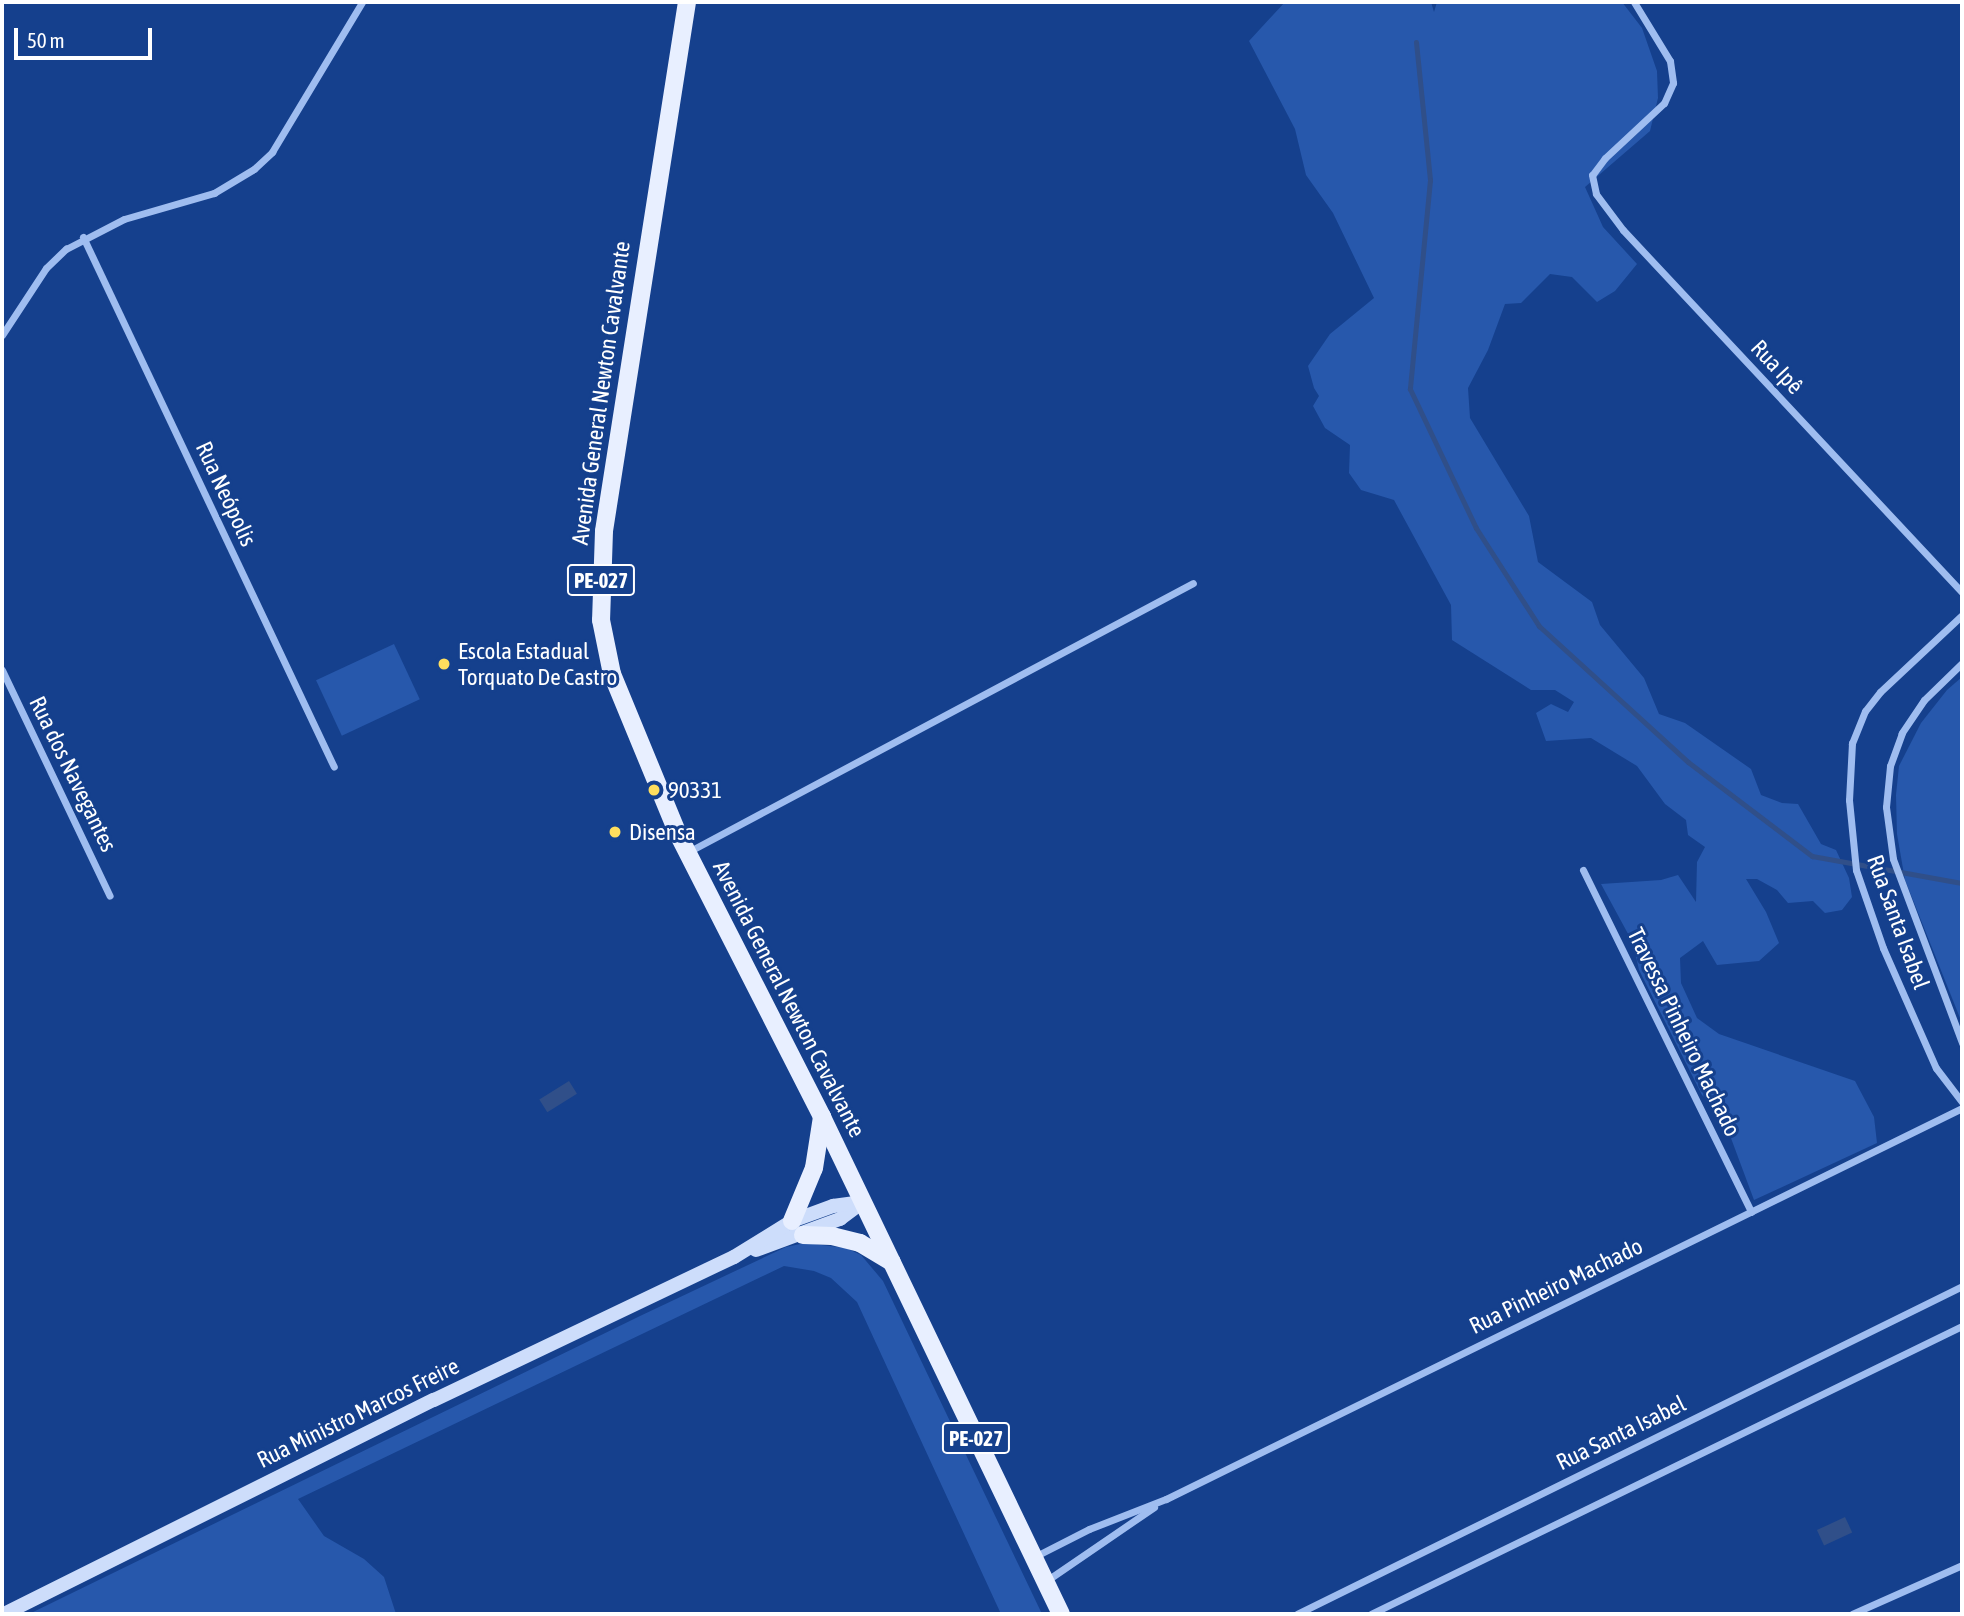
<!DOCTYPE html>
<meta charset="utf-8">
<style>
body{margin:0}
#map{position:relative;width:1964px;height:1616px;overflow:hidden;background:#15408d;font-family:"Asap Condensed",sans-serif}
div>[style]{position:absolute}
.green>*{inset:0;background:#2758ac;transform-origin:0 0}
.water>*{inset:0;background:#304f89;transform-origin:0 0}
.stream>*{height:5px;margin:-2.5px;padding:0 2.5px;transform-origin:2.5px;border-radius:2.5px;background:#304f89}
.minor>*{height:7px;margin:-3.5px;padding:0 3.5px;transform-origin:3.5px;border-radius:3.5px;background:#9fbdf0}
.secondary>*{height:14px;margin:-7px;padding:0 7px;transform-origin:7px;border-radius:7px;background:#cdddfb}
.primary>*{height:18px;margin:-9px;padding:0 9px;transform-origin:9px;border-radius:9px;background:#e8efff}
.dots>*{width:19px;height:19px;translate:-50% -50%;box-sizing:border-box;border:4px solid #15408d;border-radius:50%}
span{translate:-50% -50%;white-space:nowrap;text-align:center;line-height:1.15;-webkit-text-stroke:6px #15408d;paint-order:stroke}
.shield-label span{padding:2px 5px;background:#15408d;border:2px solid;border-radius:5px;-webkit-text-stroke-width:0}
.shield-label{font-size:21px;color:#fff;font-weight:700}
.street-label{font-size:23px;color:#fff}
.poi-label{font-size:23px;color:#fff}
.left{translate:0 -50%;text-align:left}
.frame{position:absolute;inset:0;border:4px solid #fff;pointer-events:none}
.scale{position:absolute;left:14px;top:28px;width:138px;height:32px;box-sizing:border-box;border:4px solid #fff;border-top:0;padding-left:9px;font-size:21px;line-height:24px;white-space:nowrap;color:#fff;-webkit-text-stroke:5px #15408d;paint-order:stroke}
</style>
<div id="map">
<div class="green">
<i style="clip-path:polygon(1285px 2px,1431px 2px,1434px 12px,1437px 2px,1622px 2px,1642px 28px,1657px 71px,1658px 98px,1650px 131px,1585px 187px,1603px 227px,1637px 264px,1615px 291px,1597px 302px,1572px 277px,1550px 274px,1521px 303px,1505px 304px,1488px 350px,1468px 388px,1470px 418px,1529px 516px,1538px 562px,1592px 602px,1600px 625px,1644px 678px,1659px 714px,1685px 723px,1751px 769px,1761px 795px,1782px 803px,1798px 804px,1821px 844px,1836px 850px,1849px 878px,1852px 897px,1842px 910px,1825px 913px,1813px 901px,1788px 903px,1777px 890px,1757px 879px,1746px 879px,1766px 912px,1779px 943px,1759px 961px,1717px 965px,1703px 941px,1680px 958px,1681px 983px,1697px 1018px,1719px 1034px,1855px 1081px,1874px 1117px,1877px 1143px,1754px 1200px,1722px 1114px,1702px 1095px,1639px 970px,1633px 943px,1601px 884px,1661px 880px,1678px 875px,1696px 902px,1697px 862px,1705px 847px,1688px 835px,1686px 820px,1665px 804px,1637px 766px,1591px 738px,1546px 741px,1536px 713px,1551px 704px,1568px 712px,1574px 702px,1555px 690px,1531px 690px,1452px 640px,1451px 605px,1394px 500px,1361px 490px,1349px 473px,1350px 445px,1325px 428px,1313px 406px,1319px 396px,1314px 388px,1308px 366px,1330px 334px,1374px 298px,1333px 213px,1306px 175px,1295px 129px,1249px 41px)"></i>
<i style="left:394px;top:644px;width:61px;height:86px;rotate:65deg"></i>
<i style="clip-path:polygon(1962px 677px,1962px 1023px,1905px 880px,1897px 834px,1896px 795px,1899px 766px,1921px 723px,1947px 690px)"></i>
<i style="clip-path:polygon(805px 1243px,846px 1248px,861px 1255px,883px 1281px,1042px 1614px,1001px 1614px,857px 1302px,831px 1278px,814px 1271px,784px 1266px,298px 1499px,324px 1536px,364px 1559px,384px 1577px,396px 1614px,29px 1614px,640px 1316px,786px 1247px)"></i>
</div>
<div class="water">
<i style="left:569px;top:1081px;width:15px;height:35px;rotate:58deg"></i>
<i style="left:1845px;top:1517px;width:17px;height:31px;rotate:65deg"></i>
</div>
<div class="stream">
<i style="left:1416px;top:42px;width:139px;rotate:84.2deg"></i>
<i style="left:1430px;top:180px;width:210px;rotate:95.5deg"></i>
<i style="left:1410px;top:389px;width:154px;rotate:64.6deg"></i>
<i style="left:1476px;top:528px;width:117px;rotate:57.3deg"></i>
<i style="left:1539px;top:626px;width:202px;rotate:42.4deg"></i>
<i style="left:1688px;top:762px;width:156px;rotate:37.2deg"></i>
<i style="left:1812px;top:856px;width:152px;rotate:10.2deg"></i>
</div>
<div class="minor">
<i style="left:1634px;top:2px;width:69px;rotate:58.6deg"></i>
<i style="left:1670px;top:61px;width:22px;rotate:82deg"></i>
<i style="left:1673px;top:83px;width:22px;rotate:114deg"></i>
<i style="left:1664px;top:103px;width:81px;rotate:137deg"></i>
<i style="left:1605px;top:158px;width:21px;rotate:127deg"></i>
<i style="left:1592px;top:175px;width:19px;rotate:78deg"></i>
<i style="left:1596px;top:194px;width:45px;rotate:53.1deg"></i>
<i style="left:1623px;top:230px;width:496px;rotate:46.9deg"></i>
<i style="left:83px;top:237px;width:586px;rotate:64.66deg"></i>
<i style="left:2px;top:335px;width:80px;rotate:-56.7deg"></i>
<i style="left:46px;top:268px;width:28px;rotate:-44deg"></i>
<i style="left:66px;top:249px;width:65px;rotate:-27.3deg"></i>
<i style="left:124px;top:219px;width:94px;rotate:-16.1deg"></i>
<i style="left:214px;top:193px;width:47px;rotate:-31deg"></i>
<i style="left:254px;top:169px;width:25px;rotate:-43deg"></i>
<i style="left:272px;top:152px;width:175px;rotate:-59deg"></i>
<i style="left:1962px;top:615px;width:112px;rotate:136.8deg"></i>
<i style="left:1880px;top:692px;width:24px;rotate:128deg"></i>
<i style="left:1865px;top:711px;width:35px;rotate:112deg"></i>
<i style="left:1852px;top:743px;width:57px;rotate:93deg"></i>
<i style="left:1849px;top:800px;width:70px;rotate:84.3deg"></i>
<i style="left:1856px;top:870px;width:83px;rotate:70.9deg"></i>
<i style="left:1883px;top:948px;width:131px;rotate:66.2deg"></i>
<i style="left:1936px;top:1068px;width:43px;rotate:52.6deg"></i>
<i style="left:1962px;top:663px;width:53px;rotate:135.8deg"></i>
<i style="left:1924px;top:700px;width:40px;rotate:124deg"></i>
<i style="left:1902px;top:733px;width:35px;rotate:110deg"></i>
<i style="left:1890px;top:766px;width:41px;rotate:95.6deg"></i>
<i style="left:1886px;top:807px;width:52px;rotate:82.3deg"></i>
<i style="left:1893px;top:859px;width:197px;rotate:69.4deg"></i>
<i style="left:2px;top:670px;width:250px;rotate:64.5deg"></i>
<i style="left:688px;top:852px;width:572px;rotate:-28.04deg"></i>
<i style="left:1583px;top:870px;width:381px;rotate:63.8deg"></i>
<i style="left:1034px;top:1557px;width:62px;rotate:-27deg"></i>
<i style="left:1089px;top:1529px;width:83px;rotate:-21.3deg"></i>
<i style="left:1166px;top:1499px;width:887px;rotate:-26.16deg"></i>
<i style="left:1046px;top:1581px;width:131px;rotate:-34.4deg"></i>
<i style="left:1297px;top:1614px;width:741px;rotate:-26.25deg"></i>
<i style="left:1371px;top:1614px;width:657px;rotate:-25.98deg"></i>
<i style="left:1852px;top:1614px;width:120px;rotate:-24deg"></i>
</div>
<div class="secondary">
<i style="left:756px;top:1250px;width:90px;rotate:-20.3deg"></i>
<i style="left:840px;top:1219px;width:26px;rotate:-37deg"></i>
<i style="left:4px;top:1614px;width:480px;rotate:-26.5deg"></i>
<i style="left:434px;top:1400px;width:332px;rotate:-25.5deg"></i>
<i style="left:734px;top:1257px;width:68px;rotate:-31.8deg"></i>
<i style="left:792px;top:1221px;width:44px;rotate:-20.1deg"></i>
<i style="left:833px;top:1206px;width:28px;rotate:-8deg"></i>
</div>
<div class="primary">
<i style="left:687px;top:2px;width:535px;rotate:98.92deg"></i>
<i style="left:604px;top:531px;width:89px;rotate:91.9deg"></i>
<i style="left:601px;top:620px;width:55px;rotate:78.5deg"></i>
<i style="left:612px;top:674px;width:171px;rotate:67.6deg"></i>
<i style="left:677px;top:832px;width:320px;rotate:63deg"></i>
<i style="left:822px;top:1117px;width:551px;rotate:64.32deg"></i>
<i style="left:792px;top:1221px;width:57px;rotate:-67.5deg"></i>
<i style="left:814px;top:1168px;width:52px;rotate:-81.1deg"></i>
<i style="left:803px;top:1235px;width:29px;rotate:2deg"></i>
<i style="left:832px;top:1236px;width:29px;rotate:14deg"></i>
<i style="left:860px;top:1243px;width:37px;rotate:31deg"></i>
</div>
<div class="dots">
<i style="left:444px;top:664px;background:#ffde5e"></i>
<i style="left:654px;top:790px;background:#ffde5e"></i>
<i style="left:615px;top:832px;background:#ffde5e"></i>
</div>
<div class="shield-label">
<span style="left:601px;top:580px">PE-027</span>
<span style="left:976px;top:1438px">PE-027</span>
</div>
<div class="street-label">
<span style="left:1777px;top:367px;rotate:47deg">Rua Ipê</span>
<span style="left:601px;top:393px;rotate:-82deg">Avenida General Newton Cavalvante</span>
<span style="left:226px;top:494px;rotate:65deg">Rua Neópolis</span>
<span style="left:73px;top:774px;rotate:64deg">Rua dos Navegantes</span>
<span style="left:1898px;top:922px;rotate:70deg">Rua Santa Isabel</span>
<span style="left:789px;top:999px;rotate:63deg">Avenida General Newton Cavalvante</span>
<span style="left:1684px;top:1032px;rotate:64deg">Travessa Pinheiro Machado</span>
<span style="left:1556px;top:1286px;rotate:-26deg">Rua Pinheiro Machado</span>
<span style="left:358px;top:1413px;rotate:-26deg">Rua Ministro Marcos Freire</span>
<span style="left:1621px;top:1433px;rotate:-26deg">Rua Santa Isabel</span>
</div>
<div class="poi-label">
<span class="left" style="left:458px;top:664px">Escola Estadual<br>Torquato De Castro</span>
<span class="left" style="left:668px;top:790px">90331</span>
<span class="left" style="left:629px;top:832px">Disensa</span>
</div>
<div class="frame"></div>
<div class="scale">50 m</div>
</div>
